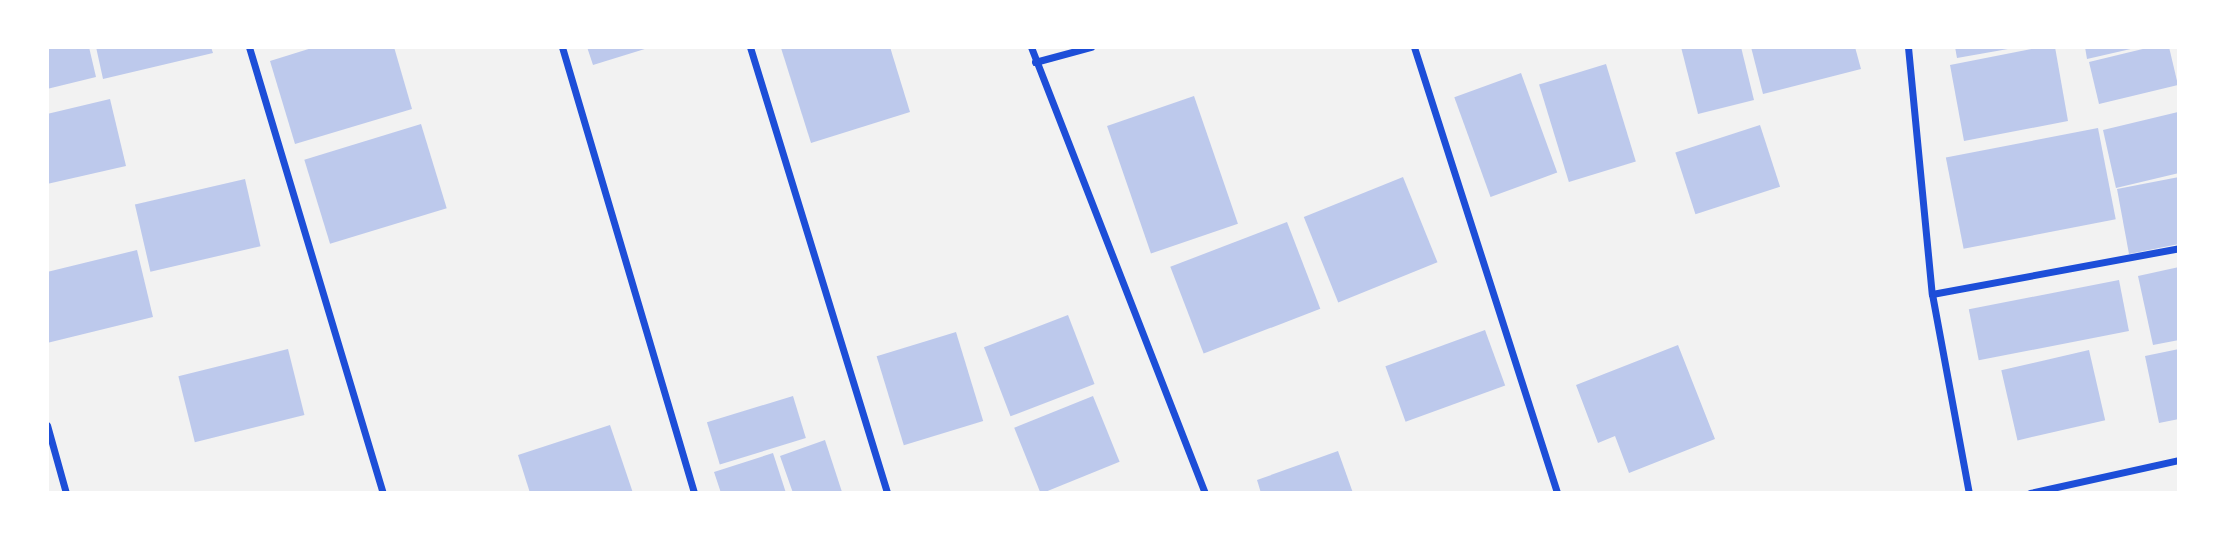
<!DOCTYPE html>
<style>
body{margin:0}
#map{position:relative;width:2226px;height:540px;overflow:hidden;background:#f2f2f2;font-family:"IBM Plex Sans",sans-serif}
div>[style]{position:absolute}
.building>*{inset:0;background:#bdc9ec;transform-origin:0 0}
.minor>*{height:7px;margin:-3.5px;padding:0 3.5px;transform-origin:3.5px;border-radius:3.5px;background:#1d4ed8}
span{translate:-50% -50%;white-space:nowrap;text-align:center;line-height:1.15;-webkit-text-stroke:6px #fff;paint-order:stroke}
.frame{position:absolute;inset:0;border:49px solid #fff;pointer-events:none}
</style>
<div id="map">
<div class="building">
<i style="clip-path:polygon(47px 47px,89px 47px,96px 77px,47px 89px)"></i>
<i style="clip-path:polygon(96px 47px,211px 47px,213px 53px,103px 79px)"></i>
<i style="clip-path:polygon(315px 47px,394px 47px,412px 109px,295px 144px,270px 61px)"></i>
<i style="clip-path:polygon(587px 47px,648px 47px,648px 48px,593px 65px)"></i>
<i style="clip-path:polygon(890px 47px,910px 112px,811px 143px,781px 48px)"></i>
<i style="clip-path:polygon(1681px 47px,1741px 47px,1754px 100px,1698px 114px)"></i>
<i style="clip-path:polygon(1751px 47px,1855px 47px,1861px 69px,1763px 94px)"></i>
<i style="clip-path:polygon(1955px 47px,2008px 47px,2008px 49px,1957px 58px)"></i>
<i style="clip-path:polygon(2042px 47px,2055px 47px,2068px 121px,1964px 141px,1950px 65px)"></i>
<i style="clip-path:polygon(2085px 47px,2135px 47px,2135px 48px,2087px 59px)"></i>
<i style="clip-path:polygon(2151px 47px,2169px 47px,2178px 85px,2099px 104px,2089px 62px)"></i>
<i style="left:1606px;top:64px;width:102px;height:70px;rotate:73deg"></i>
<i style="left:1521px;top:73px;width:106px;height:71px;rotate:70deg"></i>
<i style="left:1194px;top:96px;width:135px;height:92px;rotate:71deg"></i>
<i style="clip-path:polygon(110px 99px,126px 166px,47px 184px,47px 114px)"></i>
<i style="clip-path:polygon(2178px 112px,2179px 173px,2116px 188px,2103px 130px)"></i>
<i style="left:421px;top:124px;width:88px;height:122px;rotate:73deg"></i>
<i style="left:1760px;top:125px;width:65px;height:89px;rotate:72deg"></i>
<i style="left:2098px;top:128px;width:93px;height:155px;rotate:79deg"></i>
<i style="left:1403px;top:177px;width:92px;height:107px;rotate:68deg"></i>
<i style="clip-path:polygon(2179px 177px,2179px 244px,2129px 254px,2117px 189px)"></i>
<i style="left:245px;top:179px;width:69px;height:113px;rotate:77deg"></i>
<i style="left:1287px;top:222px;width:93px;height:125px;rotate:69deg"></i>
<i style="clip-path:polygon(137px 250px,153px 317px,47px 343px,47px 272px)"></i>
<i style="clip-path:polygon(2179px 267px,2179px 340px,2153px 345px,2138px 276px)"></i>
<i style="left:2119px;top:280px;width:52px;height:153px;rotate:79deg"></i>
<i style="left:1068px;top:315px;width:74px;height:90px;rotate:69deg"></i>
<i style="left:1485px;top:330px;width:59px;height:106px;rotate:70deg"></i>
<i style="left:956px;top:332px;width:93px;height:83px;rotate:73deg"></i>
<i style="clip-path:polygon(1678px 345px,1715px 439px,1629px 473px,1615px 436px,1598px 443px,1576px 385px)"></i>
<i style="left:288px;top:349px;width:68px;height:113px;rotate:76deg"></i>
<i style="clip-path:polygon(2179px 349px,2179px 419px,2159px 423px,2145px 356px)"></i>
<i style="left:2089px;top:350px;width:72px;height:90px;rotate:77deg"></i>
<i style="left:793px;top:396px;width:44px;height:90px;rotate:73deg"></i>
<i style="left:1093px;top:396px;width:71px;height:85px;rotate:68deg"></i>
<i style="clip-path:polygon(610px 425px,633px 493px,530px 493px,518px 455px)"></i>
<i style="clip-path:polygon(825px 440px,842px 492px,793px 493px,780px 456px)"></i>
<i style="clip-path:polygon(1338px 451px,1353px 493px,1261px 493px,1257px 480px)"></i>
<i style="clip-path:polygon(773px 453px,786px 493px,721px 493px,714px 472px)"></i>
</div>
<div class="minor">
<i style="left:249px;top:47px;width:466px;rotate:73.3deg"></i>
<i style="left:562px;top:47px;width:465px;rotate:73.5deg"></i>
<i style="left:750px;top:47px;width:467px;rotate:72.9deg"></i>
<i style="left:1031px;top:47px;width:479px;rotate:68.7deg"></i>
<i style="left:1414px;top:47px;width:468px;rotate:72.2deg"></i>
<i style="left:1908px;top:47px;width:248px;rotate:84.5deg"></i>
<i style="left:1932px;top:294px;width:202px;rotate:79.5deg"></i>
<i style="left:1035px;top:62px;width:58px;rotate:-15deg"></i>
<i style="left:1932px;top:294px;width:251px;rotate:-10.5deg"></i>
<i style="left:47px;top:425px;width:71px;rotate:74.4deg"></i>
<i style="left:2030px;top:493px;width:153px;rotate:-12.5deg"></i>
</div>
<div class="frame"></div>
</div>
